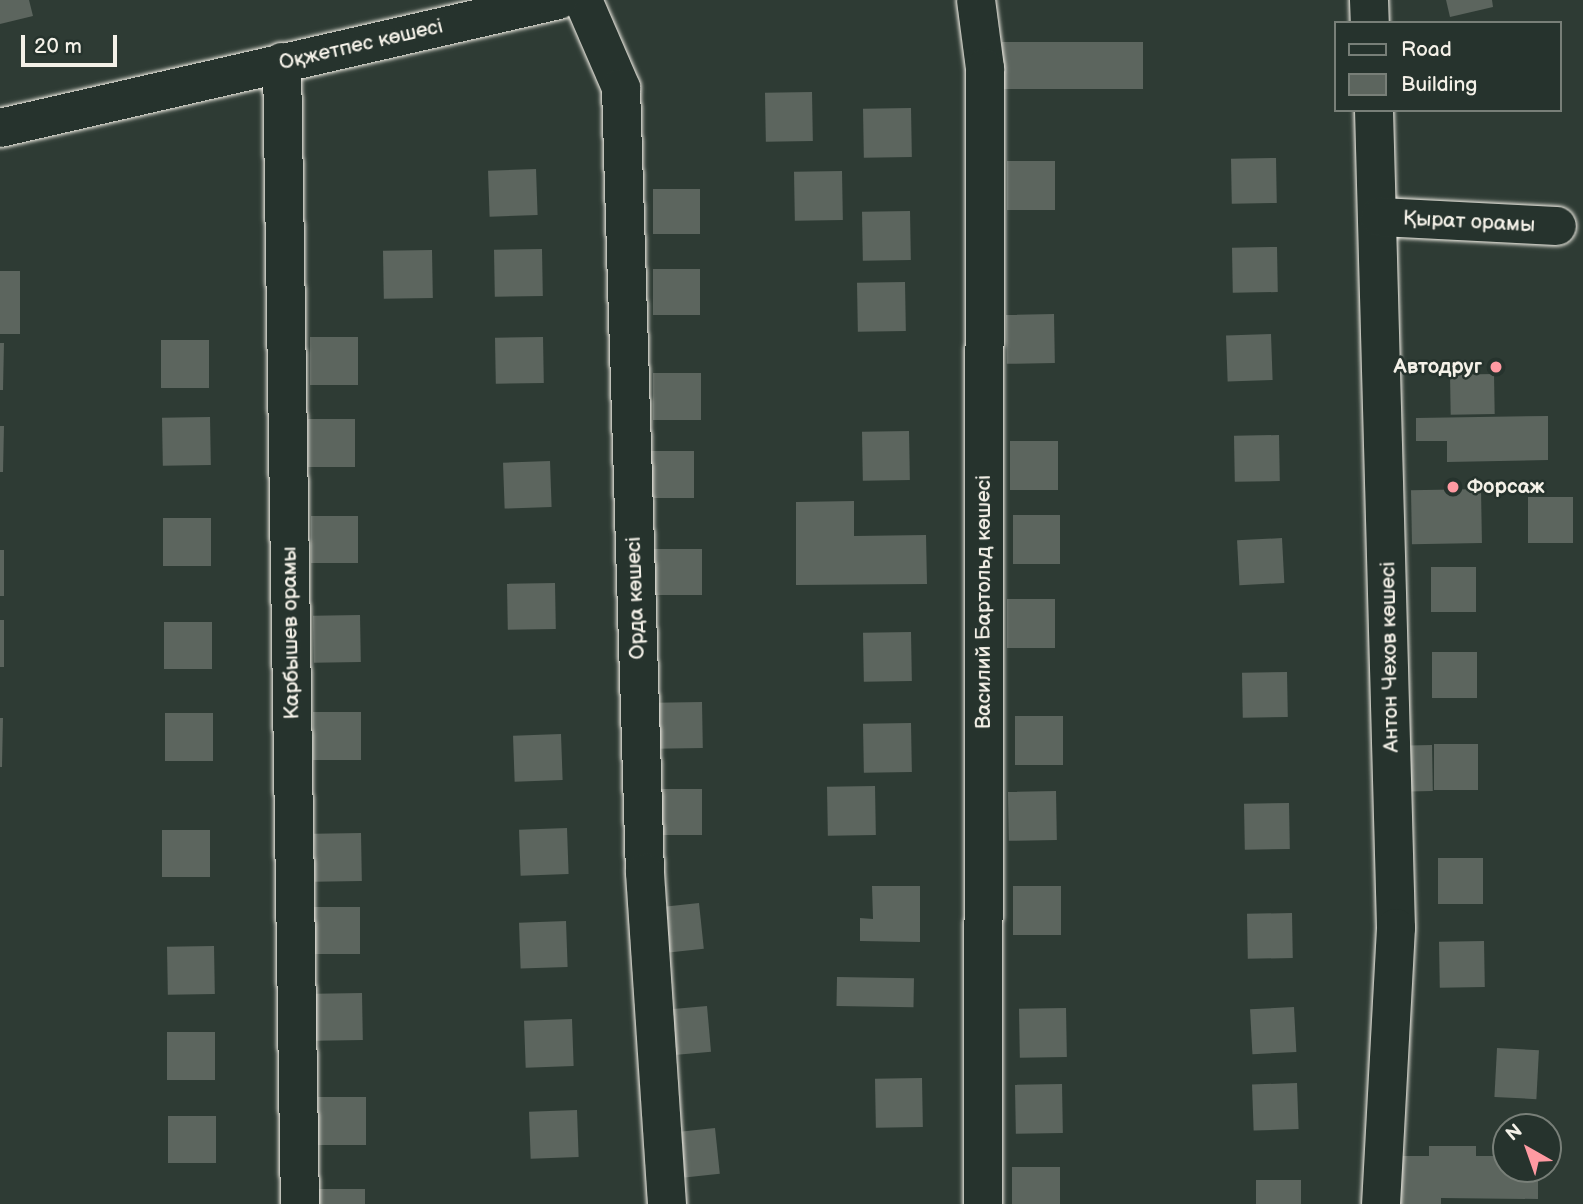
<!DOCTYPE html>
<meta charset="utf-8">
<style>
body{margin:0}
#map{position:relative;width:1583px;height:1204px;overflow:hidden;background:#2e3b34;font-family:"Balsamiq Sans",sans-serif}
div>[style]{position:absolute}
.building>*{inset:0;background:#5c655e;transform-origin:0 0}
.roads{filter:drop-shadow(0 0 2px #f4f1e8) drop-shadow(0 0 2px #f4f1e8)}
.minor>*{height:38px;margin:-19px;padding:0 19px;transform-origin:19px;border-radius:19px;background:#26332d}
.dots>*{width:19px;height:19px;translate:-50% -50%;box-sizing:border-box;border:4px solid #26332d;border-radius:50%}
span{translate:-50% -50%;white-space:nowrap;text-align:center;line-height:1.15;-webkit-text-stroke:5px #26332d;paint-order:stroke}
.street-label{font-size:21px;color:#f4f1e8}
.poi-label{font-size:21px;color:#f4f1e8;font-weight:700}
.right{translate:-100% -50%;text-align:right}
.left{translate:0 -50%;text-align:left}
.legend{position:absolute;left:1334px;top:21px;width:228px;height:91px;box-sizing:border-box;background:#26332d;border:2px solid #787f78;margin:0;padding:9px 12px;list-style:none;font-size:21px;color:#f4f1e8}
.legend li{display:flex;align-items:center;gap:14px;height:35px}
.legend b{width:35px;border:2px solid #787f78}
.north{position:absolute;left:1492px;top:1113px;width:70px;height:70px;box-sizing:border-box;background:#26332d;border:2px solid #787f78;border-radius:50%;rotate:320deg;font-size:19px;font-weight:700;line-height:28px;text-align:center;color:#f4f1e8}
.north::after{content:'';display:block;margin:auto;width:24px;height:32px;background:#ff9aa2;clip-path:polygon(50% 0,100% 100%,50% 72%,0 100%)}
.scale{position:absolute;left:21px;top:35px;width:96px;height:32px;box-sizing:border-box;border:4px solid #f4f1e8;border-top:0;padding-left:9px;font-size:21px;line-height:24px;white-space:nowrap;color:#f4f1e8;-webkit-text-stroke:5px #26332d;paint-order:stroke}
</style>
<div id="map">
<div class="building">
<i style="clip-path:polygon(0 0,29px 0,33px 16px,0 24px)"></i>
<i style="clip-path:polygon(1446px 0,1492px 0,1493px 7px,1450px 17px)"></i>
<i style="left:1143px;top:42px;width:47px;height:141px;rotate:90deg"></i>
<i style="left:812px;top:92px;width:49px;height:47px;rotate:89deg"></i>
<i style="left:911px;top:108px;width:49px;height:48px;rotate:89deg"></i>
<i style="left:1276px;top:158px;width:45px;height:45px;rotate:89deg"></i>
<i style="left:1055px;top:161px;width:49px;height:48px;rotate:90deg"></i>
<i style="left:536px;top:169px;width:46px;height:48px;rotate:88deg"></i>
<i style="left:842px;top:171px;width:49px;height:48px;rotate:89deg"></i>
<i style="left:653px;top:189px;width:47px;height:45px"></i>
<i style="left:910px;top:211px;width:49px;height:48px;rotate:89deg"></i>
<i style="left:1277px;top:247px;width:45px;height:45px;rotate:89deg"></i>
<i style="left:542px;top:249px;width:47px;height:48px;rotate:89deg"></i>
<i style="left:432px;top:250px;width:48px;height:49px;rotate:89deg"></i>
<i style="left:653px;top:269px;width:47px;height:46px"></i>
<i style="left:0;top:271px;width:20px;height:63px"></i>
<i style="left:905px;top:282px;width:49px;height:48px;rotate:89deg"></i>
<i style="left:1054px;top:314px;width:49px;height:48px;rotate:89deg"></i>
<i style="left:1271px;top:334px;width:46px;height:45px;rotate:88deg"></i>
<i style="left:358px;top:337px;width:48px;height:48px;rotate:90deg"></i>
<i style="left:543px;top:337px;width:46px;height:48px;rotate:89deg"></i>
<i style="left:209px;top:340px;width:48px;height:48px;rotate:90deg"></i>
<i style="clip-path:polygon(0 343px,4px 343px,3px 390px,0 390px)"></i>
<i style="left:653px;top:373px;width:48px;height:47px"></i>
<i style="left:1494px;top:374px;width:40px;height:44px;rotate:89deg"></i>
<i style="clip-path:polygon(1548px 416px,1548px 460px,1447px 462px,1447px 441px,1416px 441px,1416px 418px)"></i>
<i style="left:210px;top:417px;width:48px;height:48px;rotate:89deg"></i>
<i style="left:308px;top:419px;width:47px;height:48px"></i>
<i style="clip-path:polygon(0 426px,4px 426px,3px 472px,0 472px)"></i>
<i style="left:909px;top:431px;width:49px;height:47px;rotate:89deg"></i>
<i style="left:1279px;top:435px;width:46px;height:45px;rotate:89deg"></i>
<i style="left:1058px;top:441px;width:49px;height:48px;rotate:90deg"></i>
<i style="left:646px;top:451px;width:48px;height:47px"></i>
<i style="left:550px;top:461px;width:46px;height:47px;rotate:88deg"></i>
<i style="left:1481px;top:489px;width:54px;height:70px;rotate:89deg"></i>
<i style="left:1528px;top:497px;width:45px;height:46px"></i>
<i style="clip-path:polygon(854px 501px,854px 536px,926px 535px,927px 584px,796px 585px,796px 502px)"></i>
<i style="left:1013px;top:515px;width:47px;height:49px"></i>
<i style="left:358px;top:516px;width:47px;height:47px;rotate:90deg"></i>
<i style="left:163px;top:518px;width:48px;height:48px"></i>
<i style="left:1282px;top:538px;width:45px;height:45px;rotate:87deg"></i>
<i style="left:702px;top:549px;width:46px;height:48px;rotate:90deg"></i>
<i style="left:0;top:550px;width:4px;height:46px"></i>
<i style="left:1476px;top:567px;width:45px;height:45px;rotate:90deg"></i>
<i style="left:555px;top:583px;width:46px;height:48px;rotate:89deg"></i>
<i style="left:1055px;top:599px;width:49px;height:48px;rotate:90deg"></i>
<i style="left:360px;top:615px;width:47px;height:47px;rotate:89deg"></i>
<i style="left:0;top:620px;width:4px;height:47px"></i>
<i style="left:164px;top:622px;width:48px;height:47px"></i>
<i style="left:911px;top:632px;width:49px;height:48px;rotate:89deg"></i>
<i style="left:1432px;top:652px;width:45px;height:46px"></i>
<i style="left:1287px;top:672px;width:45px;height:45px;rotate:89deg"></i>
<i style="left:702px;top:702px;width:46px;height:47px;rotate:89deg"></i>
<i style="left:361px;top:712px;width:48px;height:48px;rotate:90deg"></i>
<i style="left:213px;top:713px;width:48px;height:48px;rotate:90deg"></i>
<i style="left:1063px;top:716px;width:49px;height:48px;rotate:90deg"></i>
<i style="clip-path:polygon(0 718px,3px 718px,2px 767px,0 767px)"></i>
<i style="left:911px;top:723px;width:49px;height:48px;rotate:89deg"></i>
<i style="left:561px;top:734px;width:46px;height:48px;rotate:88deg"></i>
<i style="left:1434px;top:744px;width:44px;height:46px"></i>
<i style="left:1432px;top:745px;width:46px;height:24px;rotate:89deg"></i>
<i style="left:875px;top:786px;width:49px;height:48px;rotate:89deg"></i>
<i style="left:702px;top:789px;width:46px;height:48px;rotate:90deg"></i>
<i style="left:1056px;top:791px;width:49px;height:48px;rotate:89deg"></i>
<i style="left:1289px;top:803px;width:46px;height:45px;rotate:89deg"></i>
<i style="left:567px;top:828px;width:46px;height:48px;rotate:88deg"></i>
<i style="left:210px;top:830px;width:47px;height:48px;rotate:90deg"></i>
<i style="left:361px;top:833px;width:48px;height:47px;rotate:89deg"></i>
<i style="left:1438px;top:858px;width:45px;height:46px"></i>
<i style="clip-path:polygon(872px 886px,920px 886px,920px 942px,860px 941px,860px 918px,873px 919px)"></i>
<i style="left:1061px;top:886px;width:49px;height:48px;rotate:90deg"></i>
<i style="left:699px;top:903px;width:46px;height:47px;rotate:84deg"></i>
<i style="left:312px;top:907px;width:48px;height:47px"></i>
<i style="left:1292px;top:913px;width:45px;height:45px;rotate:89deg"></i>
<i style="left:566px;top:921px;width:46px;height:47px;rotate:88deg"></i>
<i style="left:1484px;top:941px;width:46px;height:45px;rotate:89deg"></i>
<i style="left:214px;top:946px;width:48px;height:47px;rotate:89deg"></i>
<i style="left:837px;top:977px;width:77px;height:29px;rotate:1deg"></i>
<i style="left:362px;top:993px;width:47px;height:47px;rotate:89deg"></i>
<i style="left:707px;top:1006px;width:46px;height:48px;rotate:85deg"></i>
<i style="left:1294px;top:1007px;width:45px;height:44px;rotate:87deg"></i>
<i style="left:1066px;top:1008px;width:49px;height:47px;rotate:89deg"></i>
<i style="left:572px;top:1019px;width:47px;height:48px;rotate:88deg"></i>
<i style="left:167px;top:1032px;width:48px;height:48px"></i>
<i style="left:1497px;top:1048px;width:42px;height:49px;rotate:3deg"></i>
<i style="left:922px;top:1078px;width:49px;height:47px;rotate:89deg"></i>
<i style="left:1297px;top:1083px;width:46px;height:45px;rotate:88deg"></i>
<i style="left:1062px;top:1084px;width:49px;height:47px;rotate:89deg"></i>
<i style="left:318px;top:1097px;width:48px;height:48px"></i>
<i style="left:577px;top:1110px;width:47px;height:48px;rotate:88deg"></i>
<i style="left:168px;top:1116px;width:48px;height:47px"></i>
<i style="left:715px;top:1128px;width:46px;height:47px;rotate:84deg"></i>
<i style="clip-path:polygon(1429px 1146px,1476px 1146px,1476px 1156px,1506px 1156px,1506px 1169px,1538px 1169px,1538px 1199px,1441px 1198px,1441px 1204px,1399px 1204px,1399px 1156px,1429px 1156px)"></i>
<i style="left:1060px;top:1167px;width:37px;height:48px;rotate:90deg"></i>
<i style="left:1301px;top:1180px;width:24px;height:45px;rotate:90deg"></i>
<i style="left:365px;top:1189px;width:15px;height:47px;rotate:90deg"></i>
</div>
<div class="roads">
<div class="minor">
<i style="left:583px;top:0;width:96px;rotate:66.6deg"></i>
<i style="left:621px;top:88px;width:785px;rotate:88.25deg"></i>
<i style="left:645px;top:873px;width:332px;rotate:86.2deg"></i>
<i style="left:976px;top:0;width:69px;rotate:82.5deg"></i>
<i style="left:985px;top:68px;width:1136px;rotate:90.1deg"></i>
<i style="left:1369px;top:0;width:23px;rotate:88deg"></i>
<i style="left:282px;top:62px;width:1142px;rotate:89.1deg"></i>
<i style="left:1374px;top:110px;width:818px;rotate:88.46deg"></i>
<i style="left:1396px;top:928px;width:276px;rotate:93.1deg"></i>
<i style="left:0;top:128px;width:573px;rotate:-12.9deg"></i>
<i style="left:1380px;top:217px;width:177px;rotate:2.9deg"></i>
</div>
</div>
<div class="dots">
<i style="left:1496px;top:367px;background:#ff9aa2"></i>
<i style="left:1453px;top:487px;background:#ff9aa2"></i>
</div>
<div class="street-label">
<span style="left:361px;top:45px;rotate:-13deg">Оқжетпес көшесі</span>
<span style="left:1469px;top:222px;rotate:3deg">Қырат орамы</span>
<span style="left:636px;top:598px;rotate:-92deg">Орда көшесі</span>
<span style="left:984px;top:602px;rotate:-90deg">Василий Бартольд көшесі</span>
<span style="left:291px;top:633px;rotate:-91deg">Карбышев орамы</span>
<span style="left:1390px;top:657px;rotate:-91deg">Антон Чехов көшесі</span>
</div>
<div class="poi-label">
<span class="right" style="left:1482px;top:367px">Автодруг</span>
<span class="left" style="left:1467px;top:487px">Форсаж</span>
</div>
<ul class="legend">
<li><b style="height:9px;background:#26332d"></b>Road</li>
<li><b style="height:19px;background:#5c655e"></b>Building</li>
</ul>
<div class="north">N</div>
<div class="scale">20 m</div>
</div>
